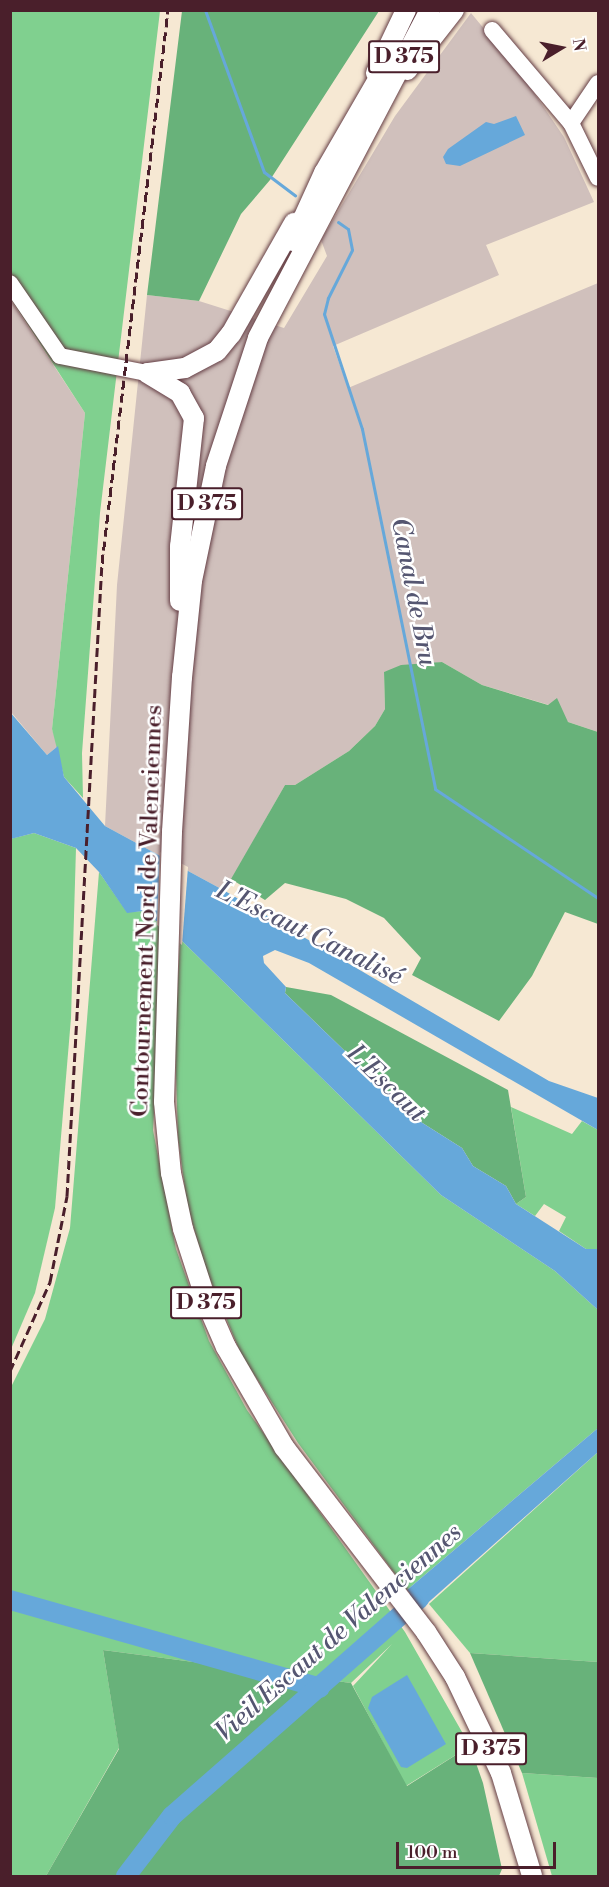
<!DOCTYPE html>
<meta charset="utf-8">
<style>
body{margin:0}
#map{position:relative;width:609px;height:1887px;overflow:hidden;background:#f6e8d3;font-family:"Libre Bodoni",serif}
div>[style]{position:absolute}
.industrial>*{inset:0;background:#d0c0bc}
.green>*{inset:0;background:#80d08f}
.forest>*{inset:0;background:#68b27a}
.water>*{inset:0;background:#66a8da}
.pier>*{inset:0;background:#f6e8d3}
.stream>*{height:3px;margin:-1.5px;padding:0 1.5px;transform-origin:1.5px;border-radius:1.5px;background:#66a8da}
.river>*{height:20px;margin:-10px;padding:0 10px;transform-origin:10px;border-radius:10px;background:#66a8da}
.roads{filter:drop-shadow(0 0 2px #643d44) drop-shadow(0 0 2px #643d44)}
.minor>*{height:16px;margin:-8px;padding:0 8px;transform-origin:8px;border-radius:8px;background:#fff}
.major>*{height:20px;margin:-10px;padding:0 10px;transform-origin:10px;border-radius:10px;background:#fff}
.rail>*{height:3px;margin-top:-1.5px;transform-origin:0;background:repeating-linear-gradient(90deg,#4a1f2b 0 9px,transparent 0 13.5px)}
span{translate:-50% -50%;white-space:nowrap;text-align:center;line-height:1.15;-webkit-text-stroke:5px #fff;paint-order:stroke}
.shield-label span{padding:2px 4px;background:#fff;border:2px solid;border-radius:4px;-webkit-text-stroke-width:0}
.shield-label{font-size:22px;color:#4a1f2b;font-weight:700}
.street-label{font-size:24px;color:#4a1f2b}
.water-label{font-size:26px;color:#555671;font-style:italic}
.frame{position:absolute;inset:0;border:12px solid #4a1f2b;pointer-events:none}
.north{position:absolute;left:531px;top:18px;width:60px;height:60px;-webkit-text-stroke:4px #fff;paint-order:stroke;rotate:80deg;font-size:16px;font-weight:700;line-height:24px;text-align:center;color:#4a1f2b}
.north::after{content:'';display:block;margin:auto;width:21px;height:27px;background:#4a1f2b;clip-path:polygon(50% 0,100% 100%,50% 72%,0 100%)}
.scale{position:absolute;left:396px;top:1842px;width:160px;height:27px;box-sizing:border-box;border:3px solid #4a1f2b;border-top:0;padding-left:8px;font-size:18px;line-height:21px;white-space:nowrap;color:#4a1f2b;-webkit-text-stroke:4px #fff;paint-order:stroke}
</style>
<div id="map">
<div class="industrial">
<i style="clip-path:polygon(471px 13px,519px 71px,564px 137px,594px 202px,486px 245px,499px 275px,333px 346px,348px 388px,598px 283px,598px 732px,568px 722px,549px 705px,482px 685px,442px 662px,384px 672px,385px 709px,375px 726px,349px 751px,295px 785px,285px 785px,225px 891px,105px 826px,117px 585px,147px 295px,199px 301px,284px 328px,327px 256px,321px 240px,395px 116px)"></i>
<i style="clip-path:polygon(10px 299px,85px 413px,52px 729px,58px 746px,47px 755px,11px 712px)"></i>
</div>
<div class="green">
<i style="clip-path:polygon(11px 11px,160px 11px,100px 513px,82px 753px,83px 798px,64px 777px,52px 729px,85px 413px,11px 299px)"></i>
<i style="clip-path:polygon(34px 833px,76px 848px,71px 1018px,55px 1208px,35px 1293px,11px 1349px,10px 839px)"></i>
<i style="clip-path:polygon(99px 872px,127px 912px,143px 911px,165px 928px,153px 1130px,176px 1249px,209px 1341px,247px 1410px,405px 1632px,470px 1746px,406px 1786px,353px 1686px,392px 1644px,351px 1683px,103px 1650px,119px 1748px,46px 1876px,11px 1876px,10px 1389px,45px 1319px,70px 1228px)"></i>
<i style="clip-path:polygon(180px 939px,441px 1195px,555px 1271px,598px 1310px,598px 1428px,407px 1590px,298px 1443px,241px 1354px,204px 1265px,187px 1203px,178px 1138px,175px 1043px)"></i>
<i style="clip-path:polygon(511px 1107px,572px 1134px,582px 1121px,598px 1130px,597px 1249px,586px 1249px,559px 1231px,566px 1217px,544px 1204px,535px 1216px,516px 1204px,526px 1197px)"></i>
<i style="clip-path:polygon(598px 1452px,598px 1662px,470px 1653px,429px 1604px)"></i>
<i style="clip-path:polygon(522px 1773px,598px 1778px,598px 1876px,552px 1876px)"></i>
</div>
<div class="forest">
<i style="clip-path:polygon(182px 11px,379px 11px,270px 180px,241px 214px,199px 301px,147px 295px)"></i>
<i style="clip-path:polygon(442px 662px,482px 685px,548px 705px,557px 698px,568px 722px,598px 732px,598px 924px,565px 912px,532px 976px,499px 1021px,412px 975px,421px 958px,384px 918px,346px 899px,285px 883px,265px 900px,231px 879px,285px 785px,295px 785px,349px 751px,375px 726px,385px 709px,384px 672px,401px 665px)"></i>
<i style="clip-path:polygon(286px 987px,331px 995px,508px 1090px,526px 1197px,516px 1204px,506px 1186px,473px 1166px,462px 1148px,413px 1117px,285px 993px)"></i>
<i style="clip-path:polygon(103px 1650px,351px 1683px,407px 1786px,470px 1746px,483px 1783px,502px 1869px,499px 1876px,46px 1876px,119px 1749px)"></i>
<i style="clip-path:polygon(470px 1653px,598px 1662px,598px 1778px,522px 1773px)"></i>
</div>
<div class="water">
<i style="clip-path:polygon(516px 116px,525px 135px,460px 166px,446px 164px,443px 157px,448px 149px,486px 122px,494px 124px)"></i>
<i style="clip-path:polygon(10px 712px,47px 755px,58px 746px,64px 777px,105px 826px,225px 891px,549px 1081px,598px 1098px,598px 1130px,309px 963px,275px 950px,263px 956px,264px 963px,286px 987px,285px 993px,413px 1117px,462px 1148px,473px 1166px,506px 1186px,516px 1204px,586px 1249px,598px 1249px,598px 1310px,555px 1271px,441px 1195px,180px 939px,143px 911px,127px 913px,99px 872px,76px 848px,34px 833px,11px 839px)"></i>
<i style="clip-path:polygon(598px 1428px,598px 1452px,422px 1608px,407px 1590px)"></i>
<i style="clip-path:polygon(407px 1675px,446px 1744px,407px 1768px,401px 1767px,368px 1708px,372px 1697px)"></i>
</div>
<div class="pier">
<i style="clip-path:polygon(160px 852px,188px 867px,182px 945px,157px 925px)"></i>
</div>
<div class="stream">
<i style="left:205px;top:10px;width:172px;rotate:70deg"></i>
<i style="left:264px;top:172px;width:39px;rotate:37deg"></i>
<i style="left:338px;top:222px;width:12px;rotate:35deg"></i>
<i style="left:348px;top:229px;width:21px;rotate:79deg"></i>
<i style="left:352px;top:250px;width:54px;rotate:116.6deg"></i>
<i style="left:328px;top:298px;width:16px;rotate:104deg"></i>
<i style="left:324px;top:314px;width:121px;rotate:71.7deg"></i>
<i style="left:362px;top:429px;width:367px;rotate:78.5deg"></i>
<i style="left:435px;top:789px;width:196px;rotate:33.8deg"></i>
</div>
<div class="river">
<i style="left:10px;top:1600px;width:322px;rotate:15.8deg"></i>
<i style="left:126px;top:1876px;width:76px;rotate:-52.5deg"></i>
<i style="left:172px;top:1816px;width:329px;rotate:-41.3deg"></i>
</div>
<div class="roads">
<div class="minor">
<i style="left:492px;top:30px;width:122px;rotate:49.7deg"></i>
<i style="left:571px;top:123px;width:61px;rotate:63.9deg"></i>
<i style="left:571px;top:123px;width:48px;rotate:-56deg"></i>
<i style="left:10px;top:283px;width:88px;rotate:55.6deg"></i>
<i style="left:60px;top:356px;width:89px;rotate:11.1deg"></i>
</div>
<div class="major">
<i style="left:430px;top:10px;width:370px;rotate:117.7deg"></i>
<i style="left:258px;top:338px;width:135px;rotate:108.2deg"></i>
<i style="left:216px;top:466px;width:117px;rotate:101.8deg"></i>
<i style="left:192px;top:581px;width:97px;rotate:95.9deg"></i>
<i style="left:182px;top:677px;width:155px;rotate:93.7deg"></i>
<i style="left:172px;top:832px;width:270px;rotate:91.7deg"></i>
<i style="left:164px;top:1102px;width:71px;rotate:84.4deg"></i>
<i style="left:171px;top:1173px;width:57px;rotate:77.9deg"></i>
<i style="left:183px;top:1229px;width:81px;rotate:72deg"></i>
<i style="left:208px;top:1306px;width:45px;rotate:66.3deg"></i>
<i style="left:226px;top:1347px;width:116px;rotate:59.9deg"></i>
<i style="left:284px;top:1447px;width:233px;rotate:52.5deg"></i>
<i style="left:426px;top:1632px;width:54px;rotate:57.2deg"></i>
<i style="left:455px;top:1677px;width:106px;rotate:64.4deg"></i>
<i style="left:501px;top:1773px;width:108px;rotate:73.2deg"></i>
<i style="left:407px;top:70px;width:76px;rotate:-51.9deg"></i>
<i style="left:376px;top:73px;width:70px;rotate:-64.5deg"></i>
<i style="left:293px;top:241px;width:75px;rotate:-65.5deg"></i>
<i style="left:324px;top:173px;width:126px;rotate:-60deg"></i>
<i style="left:147px;top:373px;width:39px;rotate:31deg"></i>
<i style="left:180px;top:393px;width:29px;rotate:61deg"></i>
<i style="left:194px;top:418px;width:129px;rotate:96.2deg"></i>
<i style="left:180px;top:546px;width:55px;rotate:90deg"></i>
<i style="left:149px;top:373px;width:36px;rotate:-8deg"></i>
<i style="left:185px;top:368px;width:36px;rotate:-28deg"></i>
<i style="left:217px;top:351px;width:22px;rotate:-51deg"></i>
<i style="left:231px;top:334px;width:128px;rotate:-60.4deg"></i>
</div>
</div>
<div class="rail">
<i style="left:10px;top:1371px;width:98px;rotate:-65.8deg"></i>
<i style="left:50px;top:1282px;width:88px;rotate:-78.8deg"></i>
<i style="left:67px;top:1196px;width:634px;rotate:-86.84deg"></i>
<i style="left:102px;top:563px;width:557px;rotate:-83.19deg"></i>
</div>
<div class="shield-label">
<span style="left:404px;top:57px">D 375</span>
<span style="left:207px;top:504px">D 375</span>
<span style="left:206px;top:1303px">D 375</span>
<span style="left:491px;top:1749px">D 375</span>
</div>
<div class="street-label">
<span style="left:148px;top:911px;rotate:-88deg">Contournement Nord de Valenciennes</span>
</div>
<div class="water-label">
<span style="left:413px;top:592px;rotate:79deg">Canal de Bru</span>
<span style="left:309px;top:934px;rotate:26deg">L'Escaut Canalisé</span>
<span style="left:386px;top:1084px;rotate:44deg">L'Escaut</span>
<span style="left:339px;top:1633px;rotate:-41deg">Vieil Escaut de Valenciennes</span>
</div>
<div class="frame"></div>
<div class="north">N</div>
<div class="scale">100 m</div>
</div>
